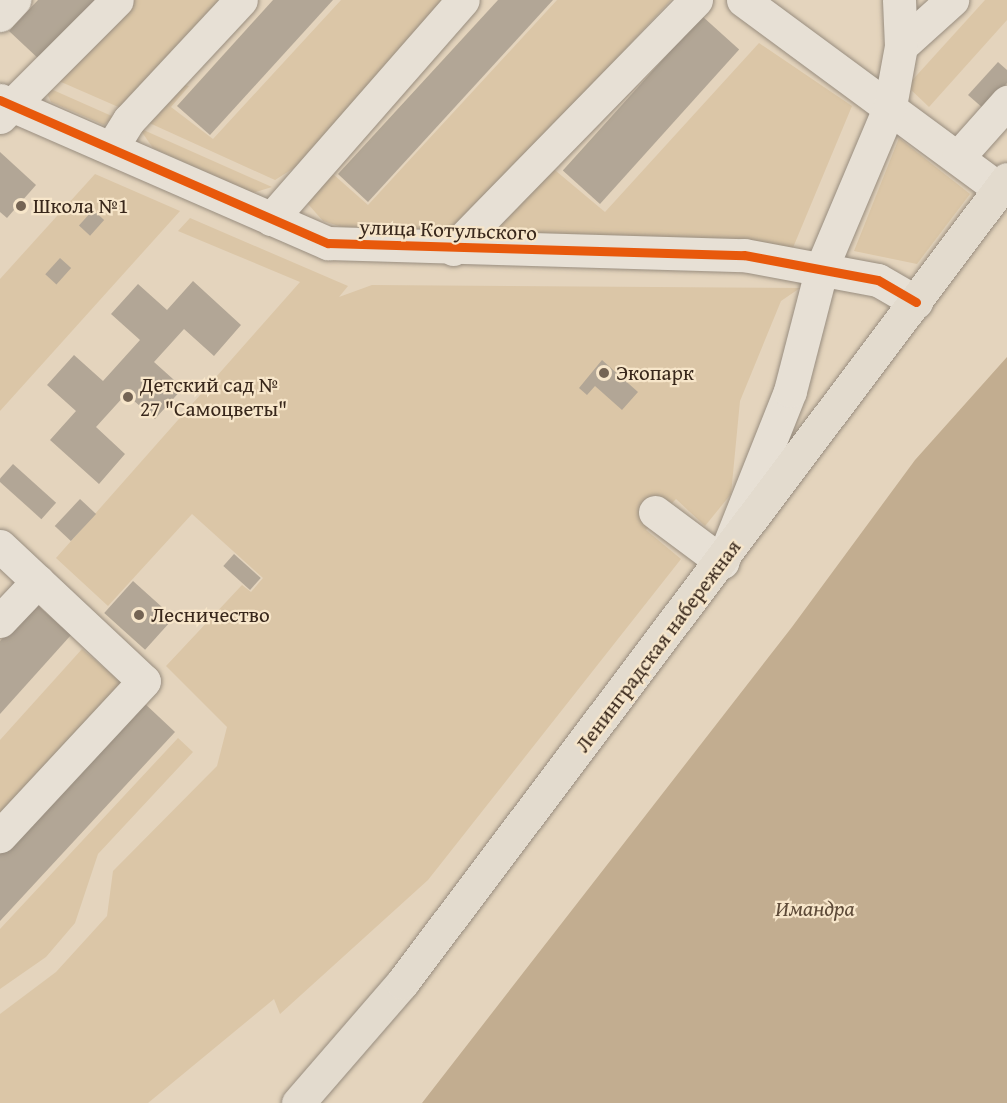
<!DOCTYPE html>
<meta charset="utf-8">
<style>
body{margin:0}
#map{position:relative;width:1007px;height:1103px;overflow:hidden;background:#e4d4bd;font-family:"Gentium Book Plus",serif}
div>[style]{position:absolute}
.green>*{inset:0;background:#dbc6a7}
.water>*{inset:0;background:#c2ad90}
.building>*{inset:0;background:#b2a696;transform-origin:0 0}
.roads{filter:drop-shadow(0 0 2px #988d7f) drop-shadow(0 0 2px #988d7f)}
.minor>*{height:33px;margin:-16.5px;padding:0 16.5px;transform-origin:16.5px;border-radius:16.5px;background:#e7e0d5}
.major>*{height:33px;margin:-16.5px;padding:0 16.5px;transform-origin:16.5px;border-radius:16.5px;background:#e3dbce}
.cycleway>*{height:9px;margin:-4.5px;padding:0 4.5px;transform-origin:4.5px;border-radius:4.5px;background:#e8590c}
.dots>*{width:16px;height:16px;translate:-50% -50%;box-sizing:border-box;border:3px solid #f7e6ca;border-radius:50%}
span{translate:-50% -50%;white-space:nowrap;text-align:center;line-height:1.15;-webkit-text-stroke:4.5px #f7e6ca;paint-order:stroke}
.poi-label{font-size:21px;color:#38271b}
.left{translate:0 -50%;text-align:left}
.street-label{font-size:21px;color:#38271b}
.water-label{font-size:22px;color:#5d4a38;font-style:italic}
</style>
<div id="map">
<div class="green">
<i style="clip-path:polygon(135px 0,223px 0,123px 109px,52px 78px)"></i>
<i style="clip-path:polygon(341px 0,448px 0,297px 166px,275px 180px,145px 121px,177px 83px,189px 86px,171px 107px,213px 139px)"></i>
<i style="clip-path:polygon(557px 0,671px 0,463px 223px,442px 234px,358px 232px,323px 221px,308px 204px,305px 190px,325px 167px,368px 205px)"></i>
<i style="clip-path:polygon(985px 0,1007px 0,1007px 20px,929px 107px,907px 86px)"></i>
<i style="clip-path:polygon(759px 43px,852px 106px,792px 250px,496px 233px,495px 225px,550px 166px,605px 212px)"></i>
<i style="clip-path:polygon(44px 86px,114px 117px,104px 125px,51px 102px)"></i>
<i style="clip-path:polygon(139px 128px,272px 187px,252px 193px,153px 148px)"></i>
<i style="clip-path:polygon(899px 138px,970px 194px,917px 264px,854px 251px)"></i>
<i style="clip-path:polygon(95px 174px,180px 211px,0 411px,0 279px)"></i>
<i style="clip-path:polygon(190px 218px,348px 286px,339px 297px,372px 285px,800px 288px,781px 301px,740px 401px,731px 494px,705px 526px,676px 499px,646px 530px,681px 559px,428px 880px,280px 1014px,274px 999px,148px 1103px,0 1103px,0 1014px,56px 972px,107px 916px,113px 871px,217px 766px,227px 727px,166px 666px,242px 585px,251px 592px,263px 578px,192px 514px,108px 606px,56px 558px,300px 282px,178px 231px)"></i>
<i style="clip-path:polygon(82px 649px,122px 683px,0 816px,0 740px)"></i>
<i style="clip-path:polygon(178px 738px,193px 752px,98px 854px,75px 923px,46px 957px,0 989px,0 929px)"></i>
</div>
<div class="water">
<i style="clip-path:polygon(1007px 357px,1007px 1103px,422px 1103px,792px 627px,915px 460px)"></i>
</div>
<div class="building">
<i style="clip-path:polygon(38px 0,100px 0,42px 62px,9px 31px)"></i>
<i style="clip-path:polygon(273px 0,333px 0,210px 135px,177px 106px)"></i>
<i style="clip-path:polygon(498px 0,553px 0,368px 202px,338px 174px)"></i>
<i style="left:702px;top:16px;width:50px;height:208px;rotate:42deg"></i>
<i style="clip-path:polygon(998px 62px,1007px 70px,1007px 83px,984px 109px,968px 95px)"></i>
<i style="clip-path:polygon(0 152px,36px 185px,7px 218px,0 212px)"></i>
<i style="left:93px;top:210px;width:15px;height:21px;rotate:42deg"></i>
<i style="left:60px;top:258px;width:15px;height:22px;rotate:42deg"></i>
<i style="clip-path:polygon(193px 281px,241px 325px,214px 356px,184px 329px,154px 362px,183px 388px,155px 419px,126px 394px,96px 427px,125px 454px,99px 484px,50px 440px,76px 411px,47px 385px,74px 355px,103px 381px,140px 340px,111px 314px,138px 284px,167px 310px)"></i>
<i style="clip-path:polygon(602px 360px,638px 392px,622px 410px,595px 386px,587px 395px,579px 388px)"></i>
<i style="left:13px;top:464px;width:58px;height:22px;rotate:42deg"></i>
<i style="left:80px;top:499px;width:22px;height:37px;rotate:43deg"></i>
<i style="left:234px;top:554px;width:36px;height:16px;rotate:42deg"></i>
<i style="left:133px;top:581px;width:55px;height:43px;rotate:42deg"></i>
<i style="clip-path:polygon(35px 603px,71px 635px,0 714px,0 641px)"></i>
<i style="clip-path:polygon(142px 701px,175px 732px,0 921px,0 854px)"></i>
</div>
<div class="roads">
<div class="minor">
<i style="left:743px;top:0;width:318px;rotate:36.4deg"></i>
<i style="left:0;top:15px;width:21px;rotate:-47deg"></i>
<i style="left:901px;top:46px;width:69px;rotate:-42deg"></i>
<i style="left:0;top:100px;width:358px;rotate:23.6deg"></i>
<i style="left:328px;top:243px;width:416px;rotate:1.7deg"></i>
<i style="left:744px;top:255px;width:136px;rotate:10.6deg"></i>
<i style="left:878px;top:280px;width:44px;rotate:30.1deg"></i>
<i style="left:0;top:117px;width:165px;rotate:-45deg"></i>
<i style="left:112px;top:147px;width:32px;rotate:-58deg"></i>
<i style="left:129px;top:120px;width:164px;rotate:-47deg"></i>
<i style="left:958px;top:157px;width:74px;rotate:-48.3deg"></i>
<i style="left:271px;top:219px;width:291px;rotate:-48.8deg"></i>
<i style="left:453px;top:249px;width:348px;rotate:-45.7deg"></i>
<i style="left:655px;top:512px;width:84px;rotate:36.7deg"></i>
<i style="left:722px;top:562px;width:184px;rotate:-68.3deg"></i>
<i style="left:790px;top:391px;width:128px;rotate:-75.5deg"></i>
<i style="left:822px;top:267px;width:175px;rotate:-67.1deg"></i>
<i style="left:890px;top:106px;width:61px;rotate:-79.6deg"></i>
<i style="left:901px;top:46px;width:46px;rotate:-92.5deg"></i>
<i style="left:0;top:546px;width:197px;rotate:43.2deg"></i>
<i style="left:144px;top:681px;width:212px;rotate:132.9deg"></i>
<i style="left:0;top:621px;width:55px;rotate:-46.5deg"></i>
</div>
<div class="major">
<i style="left:298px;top:1103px;width:159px;rotate:-49.1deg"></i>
<i style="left:402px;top:983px;width:1006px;rotate:-53.04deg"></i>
</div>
</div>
<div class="cycleway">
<i style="left:0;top:100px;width:358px;rotate:23.6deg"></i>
<i style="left:328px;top:243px;width:416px;rotate:1.7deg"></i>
<i style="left:744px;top:255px;width:136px;rotate:10.6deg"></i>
<i style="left:878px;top:280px;width:44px;rotate:30.1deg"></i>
</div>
<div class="dots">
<i style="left:21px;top:206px;background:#746454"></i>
<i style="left:604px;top:373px;background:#746454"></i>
<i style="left:128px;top:397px;background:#746454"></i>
<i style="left:139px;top:615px;background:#746454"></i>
</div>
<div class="poi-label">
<span class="left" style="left:33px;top:206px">Школа №1</span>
<span class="left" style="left:616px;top:373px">Экопарк</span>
<span class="left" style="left:140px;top:397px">Детский сад №<br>27 "Самоцветы"</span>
<span class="left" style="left:151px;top:615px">Лесничество</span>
</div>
<div class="street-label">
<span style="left:448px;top:230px;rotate:2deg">улица Котульского</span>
<span style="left:658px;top:646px;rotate:-53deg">Ленинградская набережная</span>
</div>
<div class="water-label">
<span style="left:815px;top:909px">Имандра</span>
</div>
</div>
